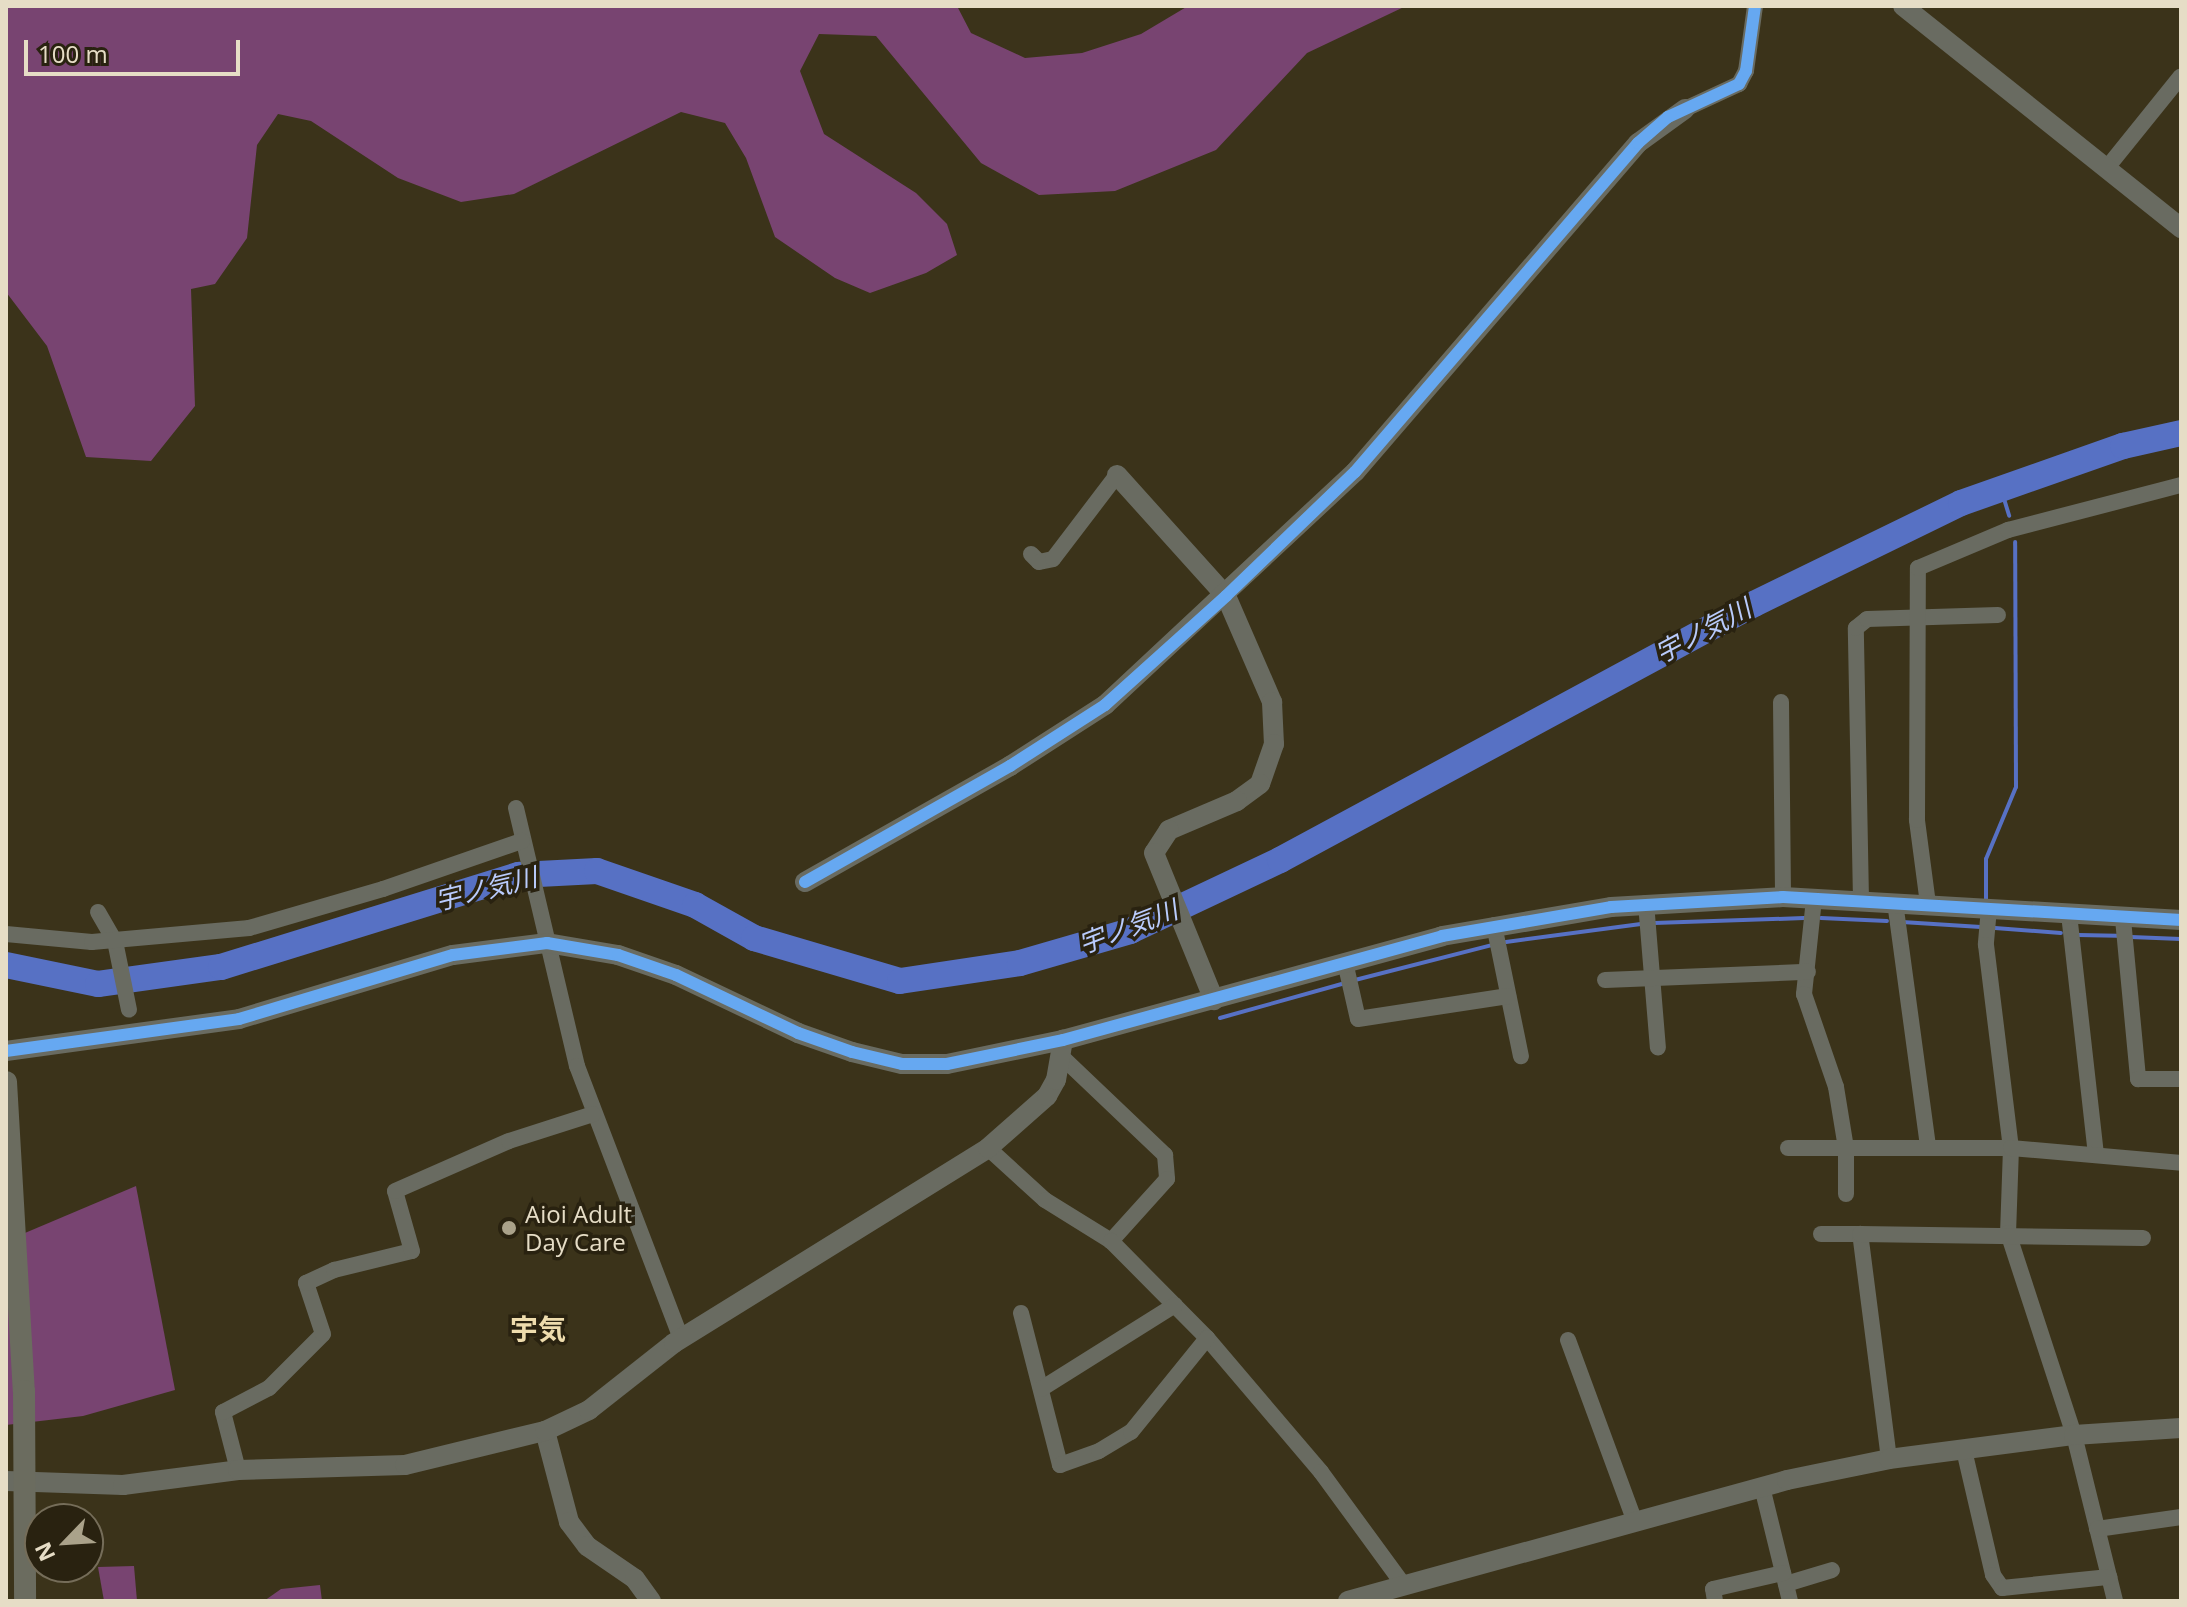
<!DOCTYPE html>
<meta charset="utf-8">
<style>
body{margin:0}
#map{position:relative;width:2187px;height:1607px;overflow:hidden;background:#3b331a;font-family:"Open Sans","Noto Sans JP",sans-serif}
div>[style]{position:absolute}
.green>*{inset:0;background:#784471}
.stream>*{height:4px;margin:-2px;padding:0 2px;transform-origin:2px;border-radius:2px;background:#5771c4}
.river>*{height:26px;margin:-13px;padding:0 13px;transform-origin:13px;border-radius:13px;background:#5771c4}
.minor>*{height:16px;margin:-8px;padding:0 8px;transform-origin:8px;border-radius:8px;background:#696b61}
.tertiary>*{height:20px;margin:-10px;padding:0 10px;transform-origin:10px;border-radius:10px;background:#696b61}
.secondary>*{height:22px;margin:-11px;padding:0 11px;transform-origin:11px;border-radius:11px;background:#6b6c5f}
.cycleway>*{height:12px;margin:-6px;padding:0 6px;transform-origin:6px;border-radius:6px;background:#66a8f1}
.dots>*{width:22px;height:22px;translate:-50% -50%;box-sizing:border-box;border:4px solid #292210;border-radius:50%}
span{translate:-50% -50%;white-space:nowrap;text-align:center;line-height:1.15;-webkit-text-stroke:7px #292210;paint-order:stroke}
.poi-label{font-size:24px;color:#e6ddc6}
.left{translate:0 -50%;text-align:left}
.water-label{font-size:26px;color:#b9cbfc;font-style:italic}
.quarter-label{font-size:28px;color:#eedcad;font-weight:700}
.frame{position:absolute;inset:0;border:8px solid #e6ddc6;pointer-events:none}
.north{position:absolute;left:24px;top:1503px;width:80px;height:80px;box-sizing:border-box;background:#292210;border:2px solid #756d59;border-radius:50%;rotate:245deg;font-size:22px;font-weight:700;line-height:32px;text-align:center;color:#e6ddc6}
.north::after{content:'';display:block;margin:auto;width:28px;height:36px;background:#aaa28a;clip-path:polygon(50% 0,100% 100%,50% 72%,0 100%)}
.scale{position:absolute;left:24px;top:40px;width:216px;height:36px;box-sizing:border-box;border:4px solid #e6ddc6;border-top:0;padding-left:10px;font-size:24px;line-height:28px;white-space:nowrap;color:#e6ddc6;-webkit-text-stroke:6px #292210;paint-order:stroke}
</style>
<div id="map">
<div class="green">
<i style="clip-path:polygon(6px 6px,957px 6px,971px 33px,1025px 58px,1082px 53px,1141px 34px,1188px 6px,1406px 6px,1307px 53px,1216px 150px,1115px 191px,1039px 195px,981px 163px,876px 36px,819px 34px,800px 71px,824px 134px,916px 193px,947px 224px,957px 255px,926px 273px,870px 293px,835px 278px,775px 237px,746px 158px,725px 123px,681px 112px,514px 194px,461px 202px,398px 178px,311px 121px,278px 114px,257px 145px,247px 238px,215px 284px,191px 289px,195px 406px,151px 461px,86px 457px,47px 346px,6px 292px)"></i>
<i style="clip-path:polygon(136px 1186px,175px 1390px,83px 1416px,6px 1425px,6px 1241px)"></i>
<i style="clip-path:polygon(134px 1566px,137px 1601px,104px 1601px,98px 1567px)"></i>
<i style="clip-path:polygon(320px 1585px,322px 1601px,264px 1601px,281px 1589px)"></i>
</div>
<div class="stream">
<i style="left:2001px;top:489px;width:28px;rotate:73deg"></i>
<i style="left:1986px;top:899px;width:40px;rotate:-90deg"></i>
<i style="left:1986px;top:859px;width:78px;rotate:-67.4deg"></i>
<i style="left:2016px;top:787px;width:245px;rotate:-90.2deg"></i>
<i style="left:1821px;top:918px;width:66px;rotate:2.6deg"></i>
<i style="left:1902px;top:922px;width:79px;rotate:3.6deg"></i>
<i style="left:1654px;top:923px;width:150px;rotate:-1.9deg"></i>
<i style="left:1995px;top:928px;width:66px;rotate:4.3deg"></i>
<i style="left:2078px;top:935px;width:39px;rotate:1deg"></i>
<i style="left:2131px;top:937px;width:50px;rotate:2.3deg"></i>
<i style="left:1506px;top:942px;width:136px;rotate:-7.6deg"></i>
<i style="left:1355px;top:980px;width:141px;rotate:-14.3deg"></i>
<i style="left:1220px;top:1018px;width:130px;rotate:-15.6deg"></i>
</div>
<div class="river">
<i style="left:6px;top:965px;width:94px;rotate:11.7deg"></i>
<i style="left:98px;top:984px;width:124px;rotate:-7.9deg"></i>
<i style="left:221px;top:967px;width:312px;rotate:-17.2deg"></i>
<i style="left:519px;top:875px;width:78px;rotate:-2.9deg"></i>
<i style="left:597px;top:871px;width:104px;rotate:19.1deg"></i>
<i style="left:695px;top:905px;width:68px;rotate:29.2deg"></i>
<i style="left:754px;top:938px;width:152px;rotate:16.4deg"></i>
<i style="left:900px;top:981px;width:121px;rotate:-8.5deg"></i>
<i style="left:1020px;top:963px;width:115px;rotate:-16.2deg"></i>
<i style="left:1130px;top:931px;width:166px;rotate:-25.3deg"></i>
<i style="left:1280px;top:860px;width:539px;rotate:-28.37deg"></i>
<i style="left:1754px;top:604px;width:230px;rotate:-26deg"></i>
<i style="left:1961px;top:503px;width:172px;rotate:-19.4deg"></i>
<i style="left:2123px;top:446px;width:59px;rotate:-12.6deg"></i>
</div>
<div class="minor">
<i style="left:1685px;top:109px;width:60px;rotate:-24.8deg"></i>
<i style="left:1739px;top:84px;width:15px;rotate:-62deg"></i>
<i style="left:1746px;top:71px;width:66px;rotate:-82.1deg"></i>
<i style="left:2106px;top:169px;width:119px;rotate:-51.1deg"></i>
<i style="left:1031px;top:554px;width:11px;rotate:45deg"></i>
<i style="left:1039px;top:562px;width:14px;rotate:-12deg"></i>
<i style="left:1053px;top:559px;width:106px;rotate:-52.7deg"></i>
<i style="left:1781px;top:702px;width:195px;rotate:89.4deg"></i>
<i style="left:516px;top:808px;width:265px;rotate:76.7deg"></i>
<i style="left:577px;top:1066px;width:292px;rotate:69.1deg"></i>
<i style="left:1814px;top:899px;width:96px;rotate:96deg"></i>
<i style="left:1804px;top:994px;width:98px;rotate:71deg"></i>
<i style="left:1836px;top:1087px;width:62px;rotate:80.7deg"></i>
<i style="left:1846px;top:1148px;width:46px;rotate:90deg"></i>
<i style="left:1861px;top:900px;width:272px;rotate:-91.1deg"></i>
<i style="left:1856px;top:628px;width:14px;rotate:-39deg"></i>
<i style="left:1867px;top:619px;width:131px;rotate:-1.7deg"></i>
<i style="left:1895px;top:902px;width:247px;rotate:82.3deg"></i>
<i style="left:1646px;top:903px;width:145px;rotate:85.3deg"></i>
<i style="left:1928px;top:904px;width:85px;rotate:-97.5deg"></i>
<i style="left:1917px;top:820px;width:252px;rotate:-89.8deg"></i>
<i style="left:1918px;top:568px;width:98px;rotate:-22.9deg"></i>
<i style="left:2008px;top:530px;width:179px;rotate:-14.6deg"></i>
<i style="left:1989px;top:908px;width:37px;rotate:95deg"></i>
<i style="left:1986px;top:945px;width:205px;rotate:83deg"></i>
<i style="left:2011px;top:1148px;width:85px;rotate:92deg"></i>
<i style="left:2008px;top:1233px;width:213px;rotate:71.9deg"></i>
<i style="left:2074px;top:1435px;width:171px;rotate:76.1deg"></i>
<i style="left:98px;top:912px;width:34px;rotate:60deg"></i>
<i style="left:115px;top:941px;width:70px;rotate:78.5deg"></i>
<i style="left:2069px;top:914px;width:242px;rotate:83.6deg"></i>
<i style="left:2123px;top:919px;width:161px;rotate:84.6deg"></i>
<i style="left:2138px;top:1079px;width:43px"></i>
<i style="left:1494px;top:925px;width:134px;rotate:78.4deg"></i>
<i style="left:6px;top:934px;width:86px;rotate:5.3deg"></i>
<i style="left:92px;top:942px;width:158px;rotate:-5.1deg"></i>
<i style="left:249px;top:928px;width:140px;rotate:-16.2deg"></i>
<i style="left:383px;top:889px;width:147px;rotate:-19.1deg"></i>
<i style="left:1345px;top:962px;width:58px;rotate:77.2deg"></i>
<i style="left:1358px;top:1019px;width:152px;rotate:-8.7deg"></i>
<i style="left:1605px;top:980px;width:203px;rotate:-2.3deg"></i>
<i style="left:1061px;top:1056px;width:144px;rotate:43.6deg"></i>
<i style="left:1165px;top:1155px;width:24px;rotate:85deg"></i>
<i style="left:1167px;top:1179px;width:84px;rotate:132.1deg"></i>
<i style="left:988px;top:1148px;width:77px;rotate:42.4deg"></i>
<i style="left:1045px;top:1200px;width:78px;rotate:31.8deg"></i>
<i style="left:1111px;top:1241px;width:136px;rotate:45.3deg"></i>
<i style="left:1207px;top:1338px;width:176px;rotate:49.6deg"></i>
<i style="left:1321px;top:1472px;width:139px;rotate:53.8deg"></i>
<i style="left:1788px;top:1148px;width:223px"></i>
<i style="left:2011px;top:1148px;width:171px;rotate:5deg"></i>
<i style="left:1821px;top:1234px;width:39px"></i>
<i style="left:1021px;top:1313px;width:157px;rotate:75.6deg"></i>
<i style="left:1060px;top:1465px;width:41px;rotate:-19.7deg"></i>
<i style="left:1099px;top:1451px;width:37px;rotate:-31deg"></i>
<i style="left:1131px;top:1432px;width:121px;rotate:-51deg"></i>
<i style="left:1568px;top:1340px;width:194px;rotate:69.8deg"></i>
<i style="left:1041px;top:1389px;width:158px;rotate:-32.1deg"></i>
<i style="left:1964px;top:1450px;width:128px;rotate:76.9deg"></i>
<i style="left:1993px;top:1575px;width:16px;rotate:55deg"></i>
<i style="left:2002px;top:1588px;width:108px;rotate:-5.9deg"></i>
<i style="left:1889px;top:1459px;width:227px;rotate:-97.3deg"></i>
<i style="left:1860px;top:1234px;width:283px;rotate:0.8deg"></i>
<i style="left:238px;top:1470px;width:60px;rotate:-104.5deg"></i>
<i style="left:223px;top:1412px;width:52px;rotate:-27.6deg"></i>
<i style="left:269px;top:1388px;width:76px;rotate:-45deg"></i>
<i style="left:323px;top:1334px;width:54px;rotate:-108.4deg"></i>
<i style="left:306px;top:1283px;width:31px;rotate:-25deg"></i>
<i style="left:334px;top:1270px;width:80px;rotate:-13.7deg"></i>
<i style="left:412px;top:1251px;width:62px;rotate:-105.8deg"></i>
<i style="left:395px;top:1191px;width:124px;rotate:-23.7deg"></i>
<i style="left:509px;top:1141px;width:88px;rotate:-17.8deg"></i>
<i style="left:1762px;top:1487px;width:117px;rotate:76.2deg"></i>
<i style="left:2097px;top:1529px;width:85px;rotate:-8.1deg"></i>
<i style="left:1786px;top:1584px;width:48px;rotate:-16.9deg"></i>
<i style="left:1715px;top:1601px;width:12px;rotate:-99deg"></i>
<i style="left:1713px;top:1589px;width:72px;rotate:-12.9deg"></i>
</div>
<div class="tertiary">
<i style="left:1903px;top:6px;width:356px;rotate:38.6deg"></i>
<i style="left:1117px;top:475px;width:163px;rotate:48deg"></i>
<i style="left:1226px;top:596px;width:116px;rotate:66.5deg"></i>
<i style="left:1272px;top:702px;width:42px;rotate:87.3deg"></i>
<i style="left:1274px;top:744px;width:42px;rotate:109.3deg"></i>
<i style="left:1260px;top:784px;width:29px;rotate:144deg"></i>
<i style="left:1237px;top:801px;width:74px;rotate:156.9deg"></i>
<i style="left:1169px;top:830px;width:27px;rotate:123deg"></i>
<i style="left:1154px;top:853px;width:159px;rotate:67.8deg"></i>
<i style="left:805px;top:882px;width:236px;rotate:-29.5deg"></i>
<i style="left:1010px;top:766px;width:113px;rotate:-32.7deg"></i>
<i style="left:1105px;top:705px;width:342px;rotate:-43deg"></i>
<i style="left:1355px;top:472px;width:434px;rotate:-49.3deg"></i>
<i style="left:1638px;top:143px;width:58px;rotate:-35.9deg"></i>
<i style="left:6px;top:1051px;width:235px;rotate:-7.8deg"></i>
<i style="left:239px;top:1019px;width:223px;rotate:-16.7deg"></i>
<i style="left:453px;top:955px;width:95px;rotate:-7.3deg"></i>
<i style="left:547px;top:943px;width:72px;rotate:9.6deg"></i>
<i style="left:618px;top:955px;width:61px;rotate:19deg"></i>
<i style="left:676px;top:975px;width:135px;rotate:25.4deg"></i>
<i style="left:798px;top:1033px;width:57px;rotate:19.4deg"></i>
<i style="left:852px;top:1052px;width:51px;rotate:13.5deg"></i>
<i style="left:902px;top:1064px;width:45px"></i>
<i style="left:947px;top:1064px;width:118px;rotate:-11.7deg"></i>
<i style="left:1063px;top:1040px;width:393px;rotate:-15.3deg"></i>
<i style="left:1442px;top:936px;width:171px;rotate:-9.7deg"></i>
<i style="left:1611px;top:907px;width:172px;rotate:-3.3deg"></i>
<i style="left:1783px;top:897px;width:399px;rotate:3.3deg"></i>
<i style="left:545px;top:1431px;width:94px;rotate:75.2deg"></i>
<i style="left:569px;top:1522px;width:30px;rotate:53deg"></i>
<i style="left:587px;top:1546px;width:58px;rotate:34.5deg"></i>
<i style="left:635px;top:1579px;width:27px;rotate:54deg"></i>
<i style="left:6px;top:1481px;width:117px;rotate:2deg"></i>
<i style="left:123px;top:1485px;width:116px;rotate:-7.4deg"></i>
<i style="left:238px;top:1470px;width:167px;rotate:-1.7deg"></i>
<i style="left:405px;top:1465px;width:144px;rotate:-13.7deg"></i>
<i style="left:545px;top:1431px;width:49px;rotate:-25.5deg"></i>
<i style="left:589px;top:1410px;width:108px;rotate:-38.2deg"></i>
<i style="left:674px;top:1343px;width:370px;rotate:-31.8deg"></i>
<i style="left:988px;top:1148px;width:79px;rotate:-41.4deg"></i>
<i style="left:1047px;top:1096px;width:18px;rotate:-61deg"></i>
<i style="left:1056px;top:1080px;width:41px;rotate:-80.1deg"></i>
<i style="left:1348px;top:1601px;width:455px;rotate:-15.4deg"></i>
<i style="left:1787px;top:1480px;width:104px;rotate:-11.6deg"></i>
<i style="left:1889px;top:1459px;width:187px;rotate:-7.4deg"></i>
<i style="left:2074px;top:1435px;width:107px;rotate:-3.7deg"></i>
</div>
<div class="secondary">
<i style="left:6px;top:1082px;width:310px;rotate:86.7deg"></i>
<i style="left:24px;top:1391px;width:210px;rotate:89.7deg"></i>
</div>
<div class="cycleway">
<i style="left:805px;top:882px;width:236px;rotate:-29.5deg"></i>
<i style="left:1010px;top:766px;width:113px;rotate:-32.7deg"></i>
<i style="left:1105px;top:705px;width:163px;rotate:-42deg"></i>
<i style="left:1226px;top:596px;width:179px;rotate:-43.9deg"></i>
<i style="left:1355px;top:472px;width:434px;rotate:-49.3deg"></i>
<i style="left:1638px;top:143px;width:40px;rotate:-41deg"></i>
<i style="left:1668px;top:117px;width:78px;rotate:-24.9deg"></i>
<i style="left:1739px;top:84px;width:15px;rotate:-62deg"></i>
<i style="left:1746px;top:71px;width:66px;rotate:-82.1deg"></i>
<i style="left:6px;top:1051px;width:235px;rotate:-7.8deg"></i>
<i style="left:239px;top:1019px;width:223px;rotate:-16.7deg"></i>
<i style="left:453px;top:955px;width:95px;rotate:-7.3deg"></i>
<i style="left:547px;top:943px;width:72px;rotate:9.6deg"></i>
<i style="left:618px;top:955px;width:61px;rotate:19deg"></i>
<i style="left:676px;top:975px;width:135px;rotate:25.4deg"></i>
<i style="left:798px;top:1033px;width:57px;rotate:19.4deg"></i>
<i style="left:852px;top:1052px;width:51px;rotate:13.5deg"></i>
<i style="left:902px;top:1064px;width:45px"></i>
<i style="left:947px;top:1064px;width:118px;rotate:-11.7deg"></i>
<i style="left:1063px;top:1040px;width:393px;rotate:-15.3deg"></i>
<i style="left:1442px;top:936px;width:171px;rotate:-9.7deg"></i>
<i style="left:1611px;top:907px;width:172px;rotate:-3.3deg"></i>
<i style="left:1783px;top:897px;width:399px;rotate:3.3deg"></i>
</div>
<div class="dots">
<i style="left:509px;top:1228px;background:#aaa28a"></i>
</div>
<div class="poi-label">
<span class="left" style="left:525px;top:1228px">Aioi Adult<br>Day Care</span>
</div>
<div class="water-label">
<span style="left:1703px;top:631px;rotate:-28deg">宇ノ気川</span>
<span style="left:486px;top:889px;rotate:-14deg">宇ノ気川</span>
<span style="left:1128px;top:927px;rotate:-21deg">宇ノ気川</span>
</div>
<div class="quarter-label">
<span style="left:538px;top:1328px">宇気</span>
</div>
<div class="frame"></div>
<div class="north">N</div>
<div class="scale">100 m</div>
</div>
